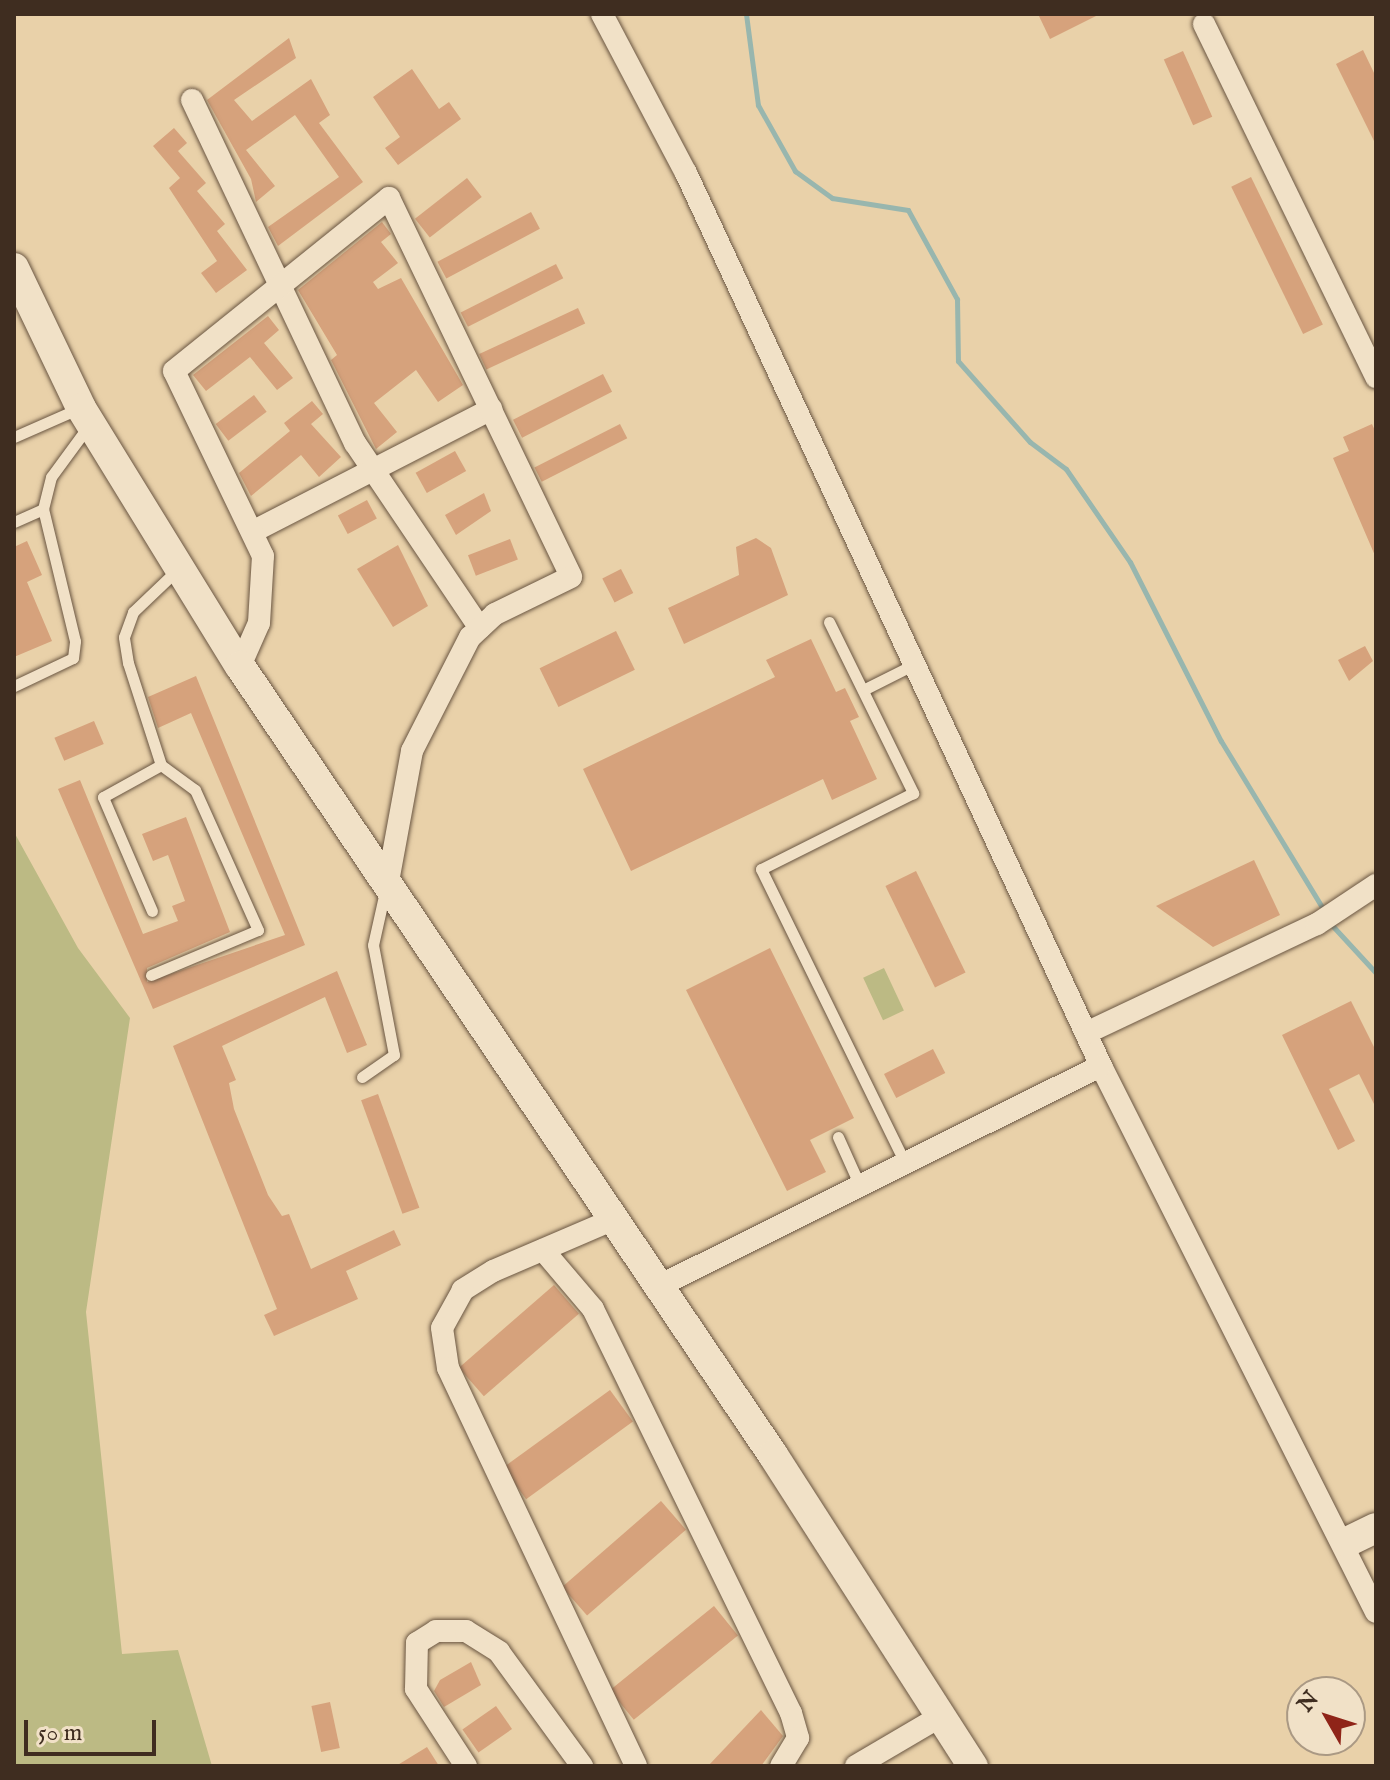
<!DOCTYPE html>
<style>
body{margin:0}
#map{position:relative;width:1390px;height:1780px;overflow:hidden;background:#e9d1a9;font-family:"IM FELL English",serif}
div>[style]{position:absolute}
.green>*{inset:0;background:#bcba84;transform-origin:0 0}
.stream>*{height:5px;margin:-2.5px;padding:0 2.5px;transform-origin:2.5px;border-radius:2.5px;background:#98b6ae}
.building>*{inset:0;background:#d6a27c;transform-origin:0 0}
.roads{filter:drop-shadow(0 0 2px #6a5642) drop-shadow(0 0 2px #6a5642)}
.lane>*{height:11px;margin:-5.5px;padding:0 5.5px;transform-origin:5.5px;border-radius:5.5px;background:#f1e1c7}
.street>*{height:22px;margin:-11px;padding:0 11px;transform-origin:11px;border-radius:11px;background:#f1e1c7}
.secondary>*{height:30px;margin:-15px;padding:0 15px;transform-origin:15px;border-radius:15px;background:#f1e1c7}
span{translate:-50% -50%;white-space:nowrap;text-align:center;line-height:1.15;-webkit-text-stroke:7px #f1e1c7;paint-order:stroke}
.frame{position:absolute;inset:0;border:16px solid #3f2d20;pointer-events:none}
.north{position:absolute;left:1286px;top:1676px;width:80px;height:80px;box-sizing:border-box;background:#f1e1c7;border:2px solid #aa9984;border-radius:50%;rotate:309deg;font-size:22px;font-weight:700;line-height:32px;text-align:center;color:#3f2d20}
.north::after{content:'';display:block;margin:auto;width:28px;height:36px;background:#8f2418;clip-path:polygon(50% 0,100% 100%,50% 72%,0 100%)}
.scale{position:absolute;left:24px;top:1720px;width:132px;height:36px;box-sizing:border-box;border:4px solid #3f2d20;border-top:0;padding-left:10px;font-size:24px;line-height:28px;white-space:nowrap;color:#3f2d20;-webkit-text-stroke:6px #f1e1c7;paint-order:stroke}
</style>
<div id="map">
<div class="green">
<i style="clip-path:polygon(14px 832px,78px 948px,130px 1018px,86px 1312px,122px 1654px,178px 1650px,212px 1766px,14px 1766px)"></i>
<i style="left:884px;top:968px;width:47px;height:23px;rotate:65deg"></i>
</div>
<div class="stream">
<i style="left:746px;top:14px;width:92px;rotate:82.5deg"></i>
<i style="left:758px;top:105px;width:76px;rotate:60.7deg"></i>
<i style="left:795px;top:171px;width:46px;rotate:36.1deg"></i>
<i style="left:832px;top:198px;width:77px;rotate:9deg"></i>
<i style="left:908px;top:210px;width:102px;rotate:61.2deg"></i>
<i style="left:957px;top:299px;width:62px;rotate:89.1deg"></i>
<i style="left:958px;top:361px;width:108px;rotate:48.4deg"></i>
<i style="left:1030px;top:442px;width:45px;rotate:36.9deg"></i>
<i style="left:1066px;top:469px;width:113px;rotate:55.5deg"></i>
<i style="left:1130px;top:562px;width:201px;rotate:63.1deg"></i>
<i style="left:1221px;top:741px;width:200px;rotate:58.7deg"></i>
<i style="left:1329px;top:922px;width:69px;rotate:47.3deg"></i>
</div>
<div class="building">
<i style="clip-path:polygon(1038px 14px,1100px 14px,1050px 39px)"></i>
<i style="clip-path:polygon(289px 38px,296px 58px,234px 100px,252px 121px,311px 79px,330px 115px,319px 123px,363px 182px,278px 246px,268px 227px,339px 177px,295px 115px,246px 150px,275px 186px,256px 202px,251px 179px,207px 100px)"></i>
<i style="clip-path:polygon(1363px 50px,1376px 77px,1376px 145px,1336px 64px)"></i>
<i style="left:1183px;top:51px;width:72px;height:21px;rotate:66deg"></i>
<i style="clip-path:polygon(412px 69px,439px 109px,449px 102px,461px 119px,398px 165px,385px 148px,400px 137px,373px 97px)"></i>
<i style="clip-path:polygon(174px 128px,187px 143px,178px 151px,206px 183px,197px 191px,225px 224px,217px 231px,247px 270px,216px 293px,201px 273px,217px 261px,169px 188px,180px 178px,153px 146px)"></i>
<i style="left:1251px;top:177px;width:164px;height:22px;rotate:64deg"></i>
<i style="left:467px;top:178px;width:24px;height:66px;rotate:52deg"></i>
<i style="left:531px;top:212px;width:19px;height:106px;rotate:62deg"></i>
<i style="clip-path:polygon(382px 222px,391px 234px,381px 242px,398px 263px,373px 282px,378px 289px,401px 278px,463px 385px,438px 402px,416px 370px,374px 403px,397px 432px,376px 449px,331px 360px,337px 355px,298px 290px)"></i>
<i style="left:556px;top:264px;width:16px;height:107px;rotate:63deg"></i>
<i style="left:578px;top:308px;width:17px;height:109px;rotate:65deg"></i>
<i style="clip-path:polygon(268px 316px,279px 330px,264px 343px,293px 378px,277px 390px,250px 357px,206px 391px,193px 375px)"></i>
<i style="left:603px;top:374px;width:20px;height:101px;rotate:63deg"></i>
<i style="left:254px;top:395px;width:21px;height:48px;rotate:53deg"></i>
<i style="clip-path:polygon(312px 401px,323px 414px,311px 424px,341px 457px,319px 477px,301px 455px,251px 496px,239px 473px,290px 431px,284px 423px)"></i>
<i style="left:620px;top:424px;width:16px;height:96px;rotate:63deg"></i>
<i style="clip-path:polygon(1372px 424px,1376px 433px,1376px 558px,1333px 458px,1349px 451px,1343px 437px)"></i>
<i style="left:455px;top:451px;width:23px;height:45px;rotate:61deg"></i>
<i style="clip-path:polygon(484px 493px,491px 511px,456px 535px,445px 515px)"></i>
<i style="left:367px;top:500px;width:21px;height:33px;rotate:62deg"></i>
<i style="clip-path:polygon(756px 538px,771px 548px,788px 595px,684px 644px,668px 608px,739px 575px,736px 547px)"></i>
<i style="left:510px;top:539px;width:22px;height:45px;rotate:69deg"></i>
<i style="clip-path:polygon(27px 541px,42px 575px,27px 582px,52px 641px,14px 657px,14px 547px)"></i>
<i style="clip-path:polygon(398px 545px,428px 606px,393px 627px,357px 569px)"></i>
<i style="left:621px;top:569px;width:27px;height:21px;rotate:63deg"></i>
<i style="left:616px;top:631px;width:43px;height:85px;rotate:64deg"></i>
<i style="clip-path:polygon(811px 639px,836px 692px,845px 688px,859px 717px,850px 721px,877px 779px,832px 800px,823px 779px,631px 871px,583px 769px,775px 677px,766px 660px)"></i>
<i style="clip-path:polygon(1365px 646px,1373px 661px,1349px 681px,1338px 660px)"></i>
<i style="clip-path:polygon(196px 676px,305px 945px,153px 1009px,58px 789px,80px 780px,143px 934px,178px 921px,172px 906px,185px 901px,168px 855px,153px 861px,142px 834px,186px 817px,230px 932px,147px 968px,147px 982px,285px 935px,191px 713px,158px 728px,148px 697px)"></i>
<i style="left:94px;top:721px;width:25px;height:43px;rotate:67deg"></i>
<i style="clip-path:polygon(1254px 860px,1280px 915px,1213px 947px,1156px 906px)"></i>
<i style="left:916px;top:871px;width:113px;height:34px;rotate:64deg"></i>
<i style="clip-path:polygon(770px 948px,854px 1118px,810px 1140px,826px 1172px,787px 1191px,686px 990px)"></i>
<i style="clip-path:polygon(337px 971px,367px 1045px,347px 1053px,325px 997px,222px 1046px,236px 1080px,229px 1083px,234px 1109px,268px 1195px,282px 1216px,289px 1214px,311px 1269px,394px 1230px,401px 1245px,346px 1271px,358px 1299px,274px 1336px,264px 1315px,277px 1309px,173px 1046px)"></i>
<i style="clip-path:polygon(1351px 1001px,1376px 1051px,1376px 1108px,1359px 1074px,1329px 1089px,1355px 1141px,1338px 1150px,1282px 1035px)"></i>
<i style="left:933px;top:1049px;width:27px;height:55px;rotate:63deg"></i>
<i style="left:378px;top:1094px;width:121px;height:18px;rotate:70deg"></i>
<i style="left:554px;top:1285px;width:38px;height:126px;rotate:49deg"></i>
<i style="left:610px;top:1390px;width:39px;height:132px;rotate:54deg"></i>
<i style="left:661px;top:1501px;width:38px;height:131px;rotate:49deg"></i>
<i style="left:714px;top:1606px;width:38px;height:134px;rotate:51deg"></i>
<i style="clip-path:polygon(471px 1662px,481px 1685px,444px 1707px,434px 1691px,440px 1680px)"></i>
<i style="left:330px;top:1702px;width:47px;height:19px;rotate:78deg"></i>
<i style="left:496px;top:1706px;width:28px;height:41px;rotate:55deg"></i>
<i style="clip-path:polygon(761px 1710px,783px 1736px,761px 1766px,708px 1766px)"></i>
<i style="clip-path:polygon(427px 1747px,439px 1766px,396px 1766px)"></i>
</div>
<div class="roads">
<div class="lane">
<i style="left:14px;top:437px;width:72px;rotate:-23.7deg"></i>
<i style="left:14px;top:522px;width:32px;rotate:-24deg"></i>
<i style="left:829px;top:622px;width:191px;rotate:63.8deg"></i>
<i style="left:913px;top:793px;width:170px;rotate:153.4deg"></i>
<i style="left:761px;top:869px;width:327px;rotate:63.9deg"></i>
<i style="left:14px;top:686px;width:65px;rotate:-25.4deg"></i>
<i style="left:73px;top:658px;width:17px;rotate:-83deg"></i>
<i style="left:75px;top:641px;width:136px;rotate:-103.6deg"></i>
<i style="left:43px;top:509px;width:33px;rotate:-76deg"></i>
<i style="left:51px;top:477px;width:66px;rotate:-53.7deg"></i>
<i style="left:863px;top:690px;width:56px;rotate:-26.6deg"></i>
<i style="left:152px;top:911px;width:124px;rotate:-113.3deg"></i>
<i style="left:103px;top:797px;width:66px;rotate:-28.9deg"></i>
<i style="left:151px;top:975px;width:116px;rotate:-22.8deg"></i>
<i style="left:258px;top:930px;width:154px;rotate:-114.2deg"></i>
<i style="left:195px;top:790px;width:42px;rotate:-143.7deg"></i>
<i style="left:161px;top:765px;width:107px;rotate:-107.9deg"></i>
<i style="left:128px;top:663px;width:26px;rotate:-99deg"></i>
<i style="left:124px;top:637px;width:27px;rotate:-70deg"></i>
<i style="left:133px;top:612px;width:62px;rotate:-43.7deg"></i>
<i style="left:362px;top:1077px;width:39px;rotate:-35deg"></i>
<i style="left:394px;top:1055px;width:112px;rotate:-100.8deg"></i>
<i style="left:373px;top:945px;width:59px;rotate:-77.4deg"></i>
<i style="left:838px;top:1137px;width:54px;rotate:65.8deg"></i>
</div>
<div class="street">
<i style="left:602px;top:14px;width:180px;rotate:62.2deg"></i>
<i style="left:686px;top:173px;width:985px;rotate:65.07deg"></i>
<i style="left:1101px;top:1066px;width:611px;rotate:63.27deg"></i>
<i style="left:1204px;top:24px;width:393px;rotate:64deg"></i>
<i style="left:192px;top:100px;width:380px;rotate:64.6deg"></i>
<i style="left:355px;top:443px;width:223px;rotate:56deg"></i>
<i style="left:254px;top:531px;width:267px;rotate:-27.2deg"></i>
<i style="left:240px;top:666px;width:47px;rotate:-66.2deg"></i>
<i style="left:259px;top:623px;width:67px;rotate:-86.6deg"></i>
<i style="left:263px;top:556px;width:205px;rotate:-115.7deg"></i>
<i style="left:174px;top:371px;width:276px;rotate:-38.8deg"></i>
<i style="left:389px;top:198px;width:420px;rotate:64.3deg"></i>
<i style="left:571px;top:577px;width:85px;rotate:154deg"></i>
<i style="left:495px;top:614px;width:34px;rotate:137deg"></i>
<i style="left:470px;top:637px;width:128px;rotate:117deg"></i>
<i style="left:412px;top:751px;width:133px;rotate:100.4deg"></i>
<i style="left:1086px;top:1033px;width:255px;rotate:-25.3deg"></i>
<i style="left:1317px;top:924px;width:71px;rotate:-33.5deg"></i>
<i style="left:612px;top:1220px;width:129px;rotate:156.8deg"></i>
<i style="left:493px;top:1271px;width:36px;rotate:148deg"></i>
<i style="left:463px;top:1290px;width:43px;rotate:118.9deg"></i>
<i style="left:442px;top:1328px;width:40px;rotate:81.5deg"></i>
<i style="left:448px;top:1368px;width:440px;rotate:64.7deg"></i>
<i style="left:543px;top:1250px;width:77px;rotate:49.7deg"></i>
<i style="left:593px;top:1309px;width:450px;rotate:63.9deg"></i>
<i style="left:791px;top:1713px;width:26px;rotate:74deg"></i>
<i style="left:798px;top:1738px;width:33px;rotate:121deg"></i>
<i style="left:657px;top:1287px;width:496px;rotate:-26.5deg"></i>
<i style="left:466px;top:1766px;width:92px;rotate:-123deg"></i>
<i style="left:416px;top:1689px;width:46px;rotate:-88.8deg"></i>
<i style="left:417px;top:1643px;width:22px;rotate:-32deg"></i>
<i style="left:436px;top:1631px;width:30px"></i>
<i style="left:466px;top:1631px;width:39px;rotate:32deg"></i>
<i style="left:499px;top:1652px;width:141px;rotate:53.9deg"></i>
<i style="left:856px;top:1766px;width:99px;rotate:-30.5deg"></i>
</div>
<div class="secondary">
<i style="left:14px;top:268px;width:155px;rotate:64.4deg"></i>
<i style="left:81px;top:408px;width:303px;rotate:58.4deg"></i>
<i style="left:240px;top:666px;width:952px;rotate:55.96deg"></i>
<i style="left:773px;top:1455px;width:370px;rotate:57.3deg"></i>
<i style="left:1347px;top:1542px;width:32px;rotate:-26deg"></i>
</div>
</div>
<div class="frame"></div>
<div class="north">N</div>
<div class="scale">50 m</div>
</div>
